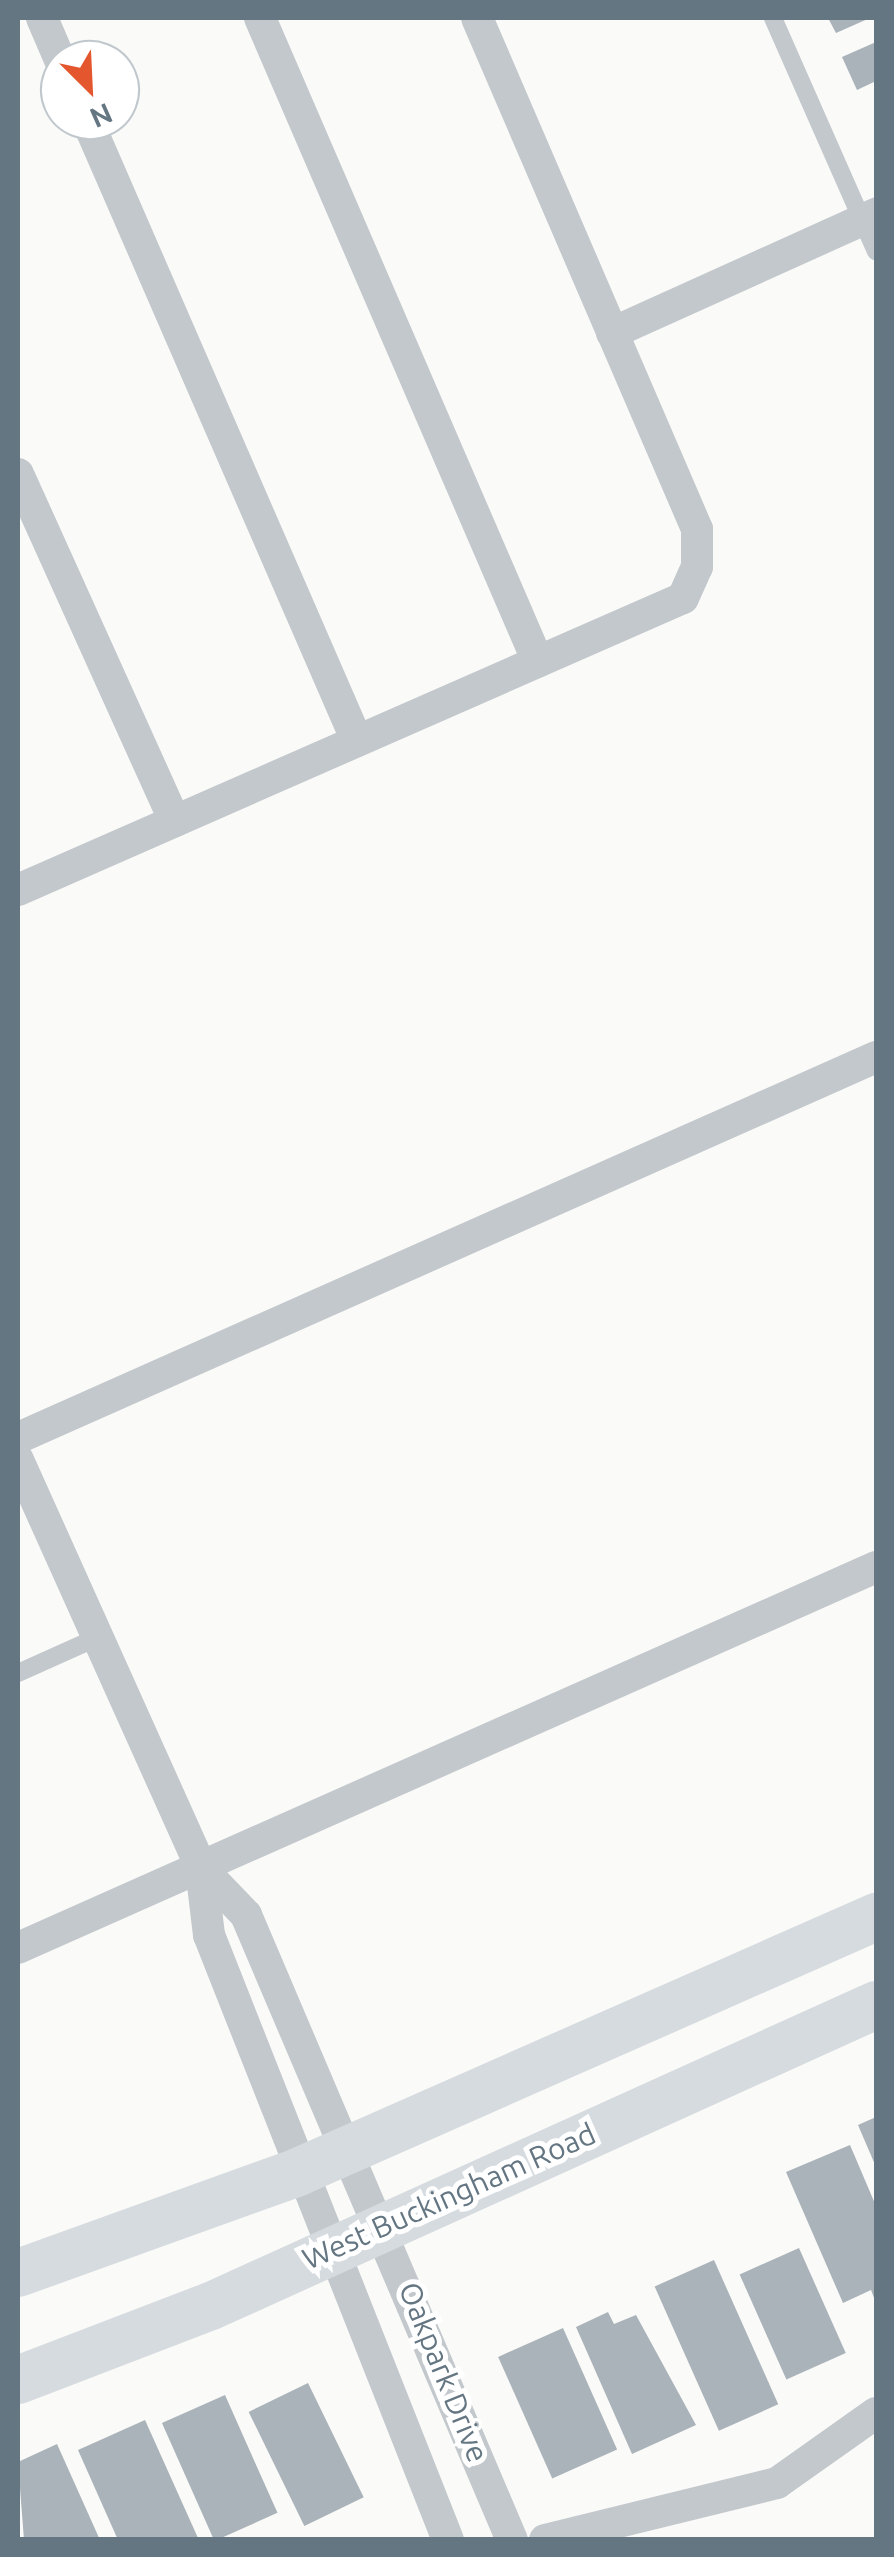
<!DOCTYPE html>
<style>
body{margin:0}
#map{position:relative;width:894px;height:2557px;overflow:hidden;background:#fafaf8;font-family:Ubuntu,sans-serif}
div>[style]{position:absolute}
.building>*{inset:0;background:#aab3b9;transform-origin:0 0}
.lane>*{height:18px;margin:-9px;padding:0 9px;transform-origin:9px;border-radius:9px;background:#c3c8cc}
.street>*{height:32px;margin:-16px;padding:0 16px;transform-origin:16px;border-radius:16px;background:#c3c8cc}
.secondary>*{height:48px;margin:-24px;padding:0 24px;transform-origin:24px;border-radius:24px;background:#d6dbdf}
span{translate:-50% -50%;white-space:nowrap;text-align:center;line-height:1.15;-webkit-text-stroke:10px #fff;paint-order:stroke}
.street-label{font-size:30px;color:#657683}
.frame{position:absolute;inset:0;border:20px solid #657683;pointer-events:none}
.north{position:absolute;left:40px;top:40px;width:100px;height:100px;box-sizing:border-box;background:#fff;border:2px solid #c1c8cd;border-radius:50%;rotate:156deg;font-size:28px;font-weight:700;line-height:40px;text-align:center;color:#657683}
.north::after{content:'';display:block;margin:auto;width:35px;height:45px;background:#e4572e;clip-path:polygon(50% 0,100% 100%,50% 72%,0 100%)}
</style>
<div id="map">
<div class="building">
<i style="clip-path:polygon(828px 18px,870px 18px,836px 33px)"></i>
<i style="clip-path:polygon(876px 42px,876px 81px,857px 90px,842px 57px)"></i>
<i style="clip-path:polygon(876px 2117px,876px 2167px,858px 2125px)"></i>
<i style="clip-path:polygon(850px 2145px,876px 2206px,876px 2303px,871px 2290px,843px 2303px,786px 2172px)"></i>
<i style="left:799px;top:2248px;width:115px;height:65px;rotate:66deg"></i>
<i style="left:714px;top:2260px;width:158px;height:65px;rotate:66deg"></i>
<i style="clip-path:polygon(608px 2312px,614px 2324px,636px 2315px,696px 2425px,632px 2454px,576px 2327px)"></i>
<i style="left:563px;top:2328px;width:133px;height:71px;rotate:66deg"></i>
<i style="left:308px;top:2383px;width:127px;height:66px;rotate:64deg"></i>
<i style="left:225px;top:2395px;width:129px;height:69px;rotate:66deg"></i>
<i style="clip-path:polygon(145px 2420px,198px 2538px,195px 2540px,118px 2540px,78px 2450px)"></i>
<i style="clip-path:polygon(57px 2444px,100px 2540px,24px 2540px,18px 2462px)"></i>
</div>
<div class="lane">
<i style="left:773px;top:18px;width:255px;rotate:66.2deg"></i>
<i style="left:18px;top:1673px;width:88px;rotate:-24.2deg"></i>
</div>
<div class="street">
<i style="left:42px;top:18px;width:46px;rotate:66.8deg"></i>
<i style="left:260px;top:18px;width:701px;rotate:66.65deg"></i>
<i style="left:87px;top:120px;width:677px;rotate:66.5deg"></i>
<i style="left:612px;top:333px;width:290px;rotate:-24.3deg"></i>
<i style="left:18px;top:474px;width:381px;rotate:65.7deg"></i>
<i style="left:18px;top:890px;width:726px;rotate:-23.71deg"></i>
<i style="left:683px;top:598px;width:34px;rotate:-66deg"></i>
<i style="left:697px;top:567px;width:38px;rotate:-90deg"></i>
<i style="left:697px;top:529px;width:556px;rotate:-113.29deg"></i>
<i style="left:18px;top:1438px;width:939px;rotate:-23.94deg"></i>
<i style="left:18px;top:1460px;width:447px;rotate:65.8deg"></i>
<i style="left:18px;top:1948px;width:939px;rotate:-23.94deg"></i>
<i style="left:448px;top:2540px;width:650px;rotate:-111.56deg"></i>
<i style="left:209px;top:1935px;width:67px;rotate:-96.8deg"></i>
<i style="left:201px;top:1868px;width:65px;rotate:46.2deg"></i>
<i style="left:246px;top:1915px;width:679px;rotate:66.95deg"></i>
<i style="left:545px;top:2540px;width:239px;rotate:-13.8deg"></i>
<i style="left:777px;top:2483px;width:121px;rotate:-35.3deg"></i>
</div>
<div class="secondary">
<i style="left:18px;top:2273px;width:298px;rotate:-19.8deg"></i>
<i style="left:298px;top:2172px;width:632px;rotate:-23.81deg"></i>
<i style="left:18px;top:2380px;width:207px;rotate:-21deg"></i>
<i style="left:211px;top:2306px;width:730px;rotate:-24.35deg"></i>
</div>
<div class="street-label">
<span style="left:449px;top:2196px;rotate:-24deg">West Buckingham Road</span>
<span style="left:444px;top:2372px;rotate:68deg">Oakpark Drive</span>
</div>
<div class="frame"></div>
<div class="north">N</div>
</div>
